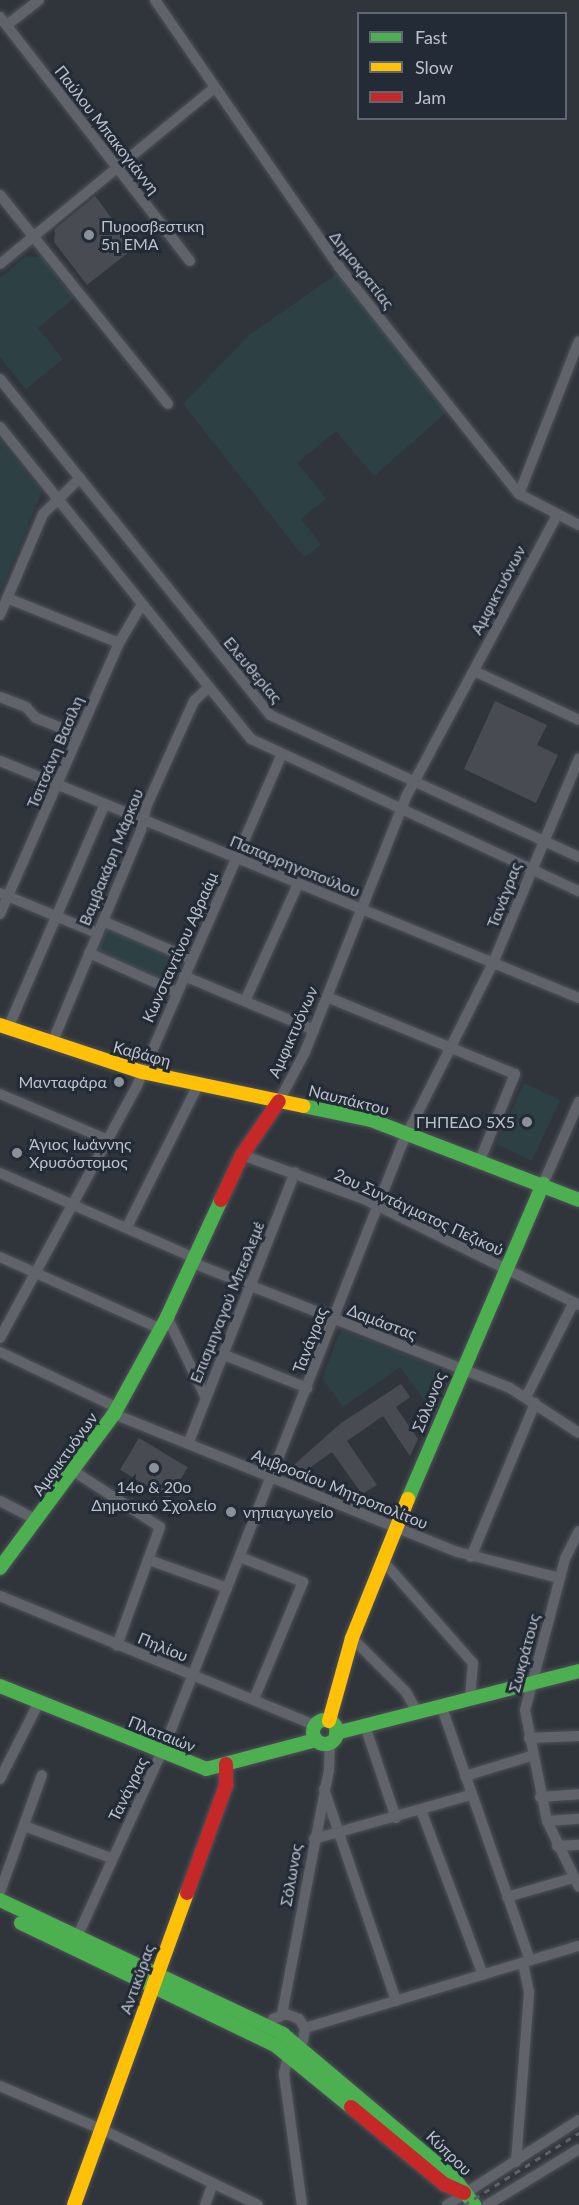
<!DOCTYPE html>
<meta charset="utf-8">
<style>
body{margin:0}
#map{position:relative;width:579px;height:2205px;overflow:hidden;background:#30353c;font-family:Lato,sans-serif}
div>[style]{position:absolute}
.green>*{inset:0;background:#2d4043;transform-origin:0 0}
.building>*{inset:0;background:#484c52;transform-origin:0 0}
.roads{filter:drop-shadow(0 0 2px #4e5157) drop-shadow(0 0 2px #4e5157)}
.street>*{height:10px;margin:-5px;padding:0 5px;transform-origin:5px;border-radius:5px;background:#60636a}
.fast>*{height:14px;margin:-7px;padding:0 7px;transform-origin:7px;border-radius:7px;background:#4caf50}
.fast>.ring{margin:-7px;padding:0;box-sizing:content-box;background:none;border:14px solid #4caf50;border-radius:50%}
.slow>*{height:14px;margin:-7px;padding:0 7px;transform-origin:7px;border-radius:7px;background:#ffc107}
.jam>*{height:14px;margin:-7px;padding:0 7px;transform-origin:7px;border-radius:7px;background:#c62828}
.rail>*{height:3px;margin-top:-1.5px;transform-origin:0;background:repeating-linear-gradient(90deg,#5e6268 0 6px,transparent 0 12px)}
.dots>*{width:16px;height:16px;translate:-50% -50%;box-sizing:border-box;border:3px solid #232b37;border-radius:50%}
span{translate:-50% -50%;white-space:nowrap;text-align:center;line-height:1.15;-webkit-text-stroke:6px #232b37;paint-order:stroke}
.street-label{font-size:16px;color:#bcc1cb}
.poi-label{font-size:16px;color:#bcc1cb}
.left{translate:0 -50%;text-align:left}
.right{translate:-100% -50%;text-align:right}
.legend{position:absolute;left:357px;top:12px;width:210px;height:108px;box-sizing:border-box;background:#232b37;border:2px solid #606772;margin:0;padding:8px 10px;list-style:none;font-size:18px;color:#bcc1cb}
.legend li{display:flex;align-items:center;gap:12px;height:30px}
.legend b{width:30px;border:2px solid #606772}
</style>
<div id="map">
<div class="green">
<i style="clip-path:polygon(26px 256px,42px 257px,74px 298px,38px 328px,63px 359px,26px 389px,0 357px,0 278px)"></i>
<i style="clip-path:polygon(337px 274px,448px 411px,374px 476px,336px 431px,297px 463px,326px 498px,301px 519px,321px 545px,304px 557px,183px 404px,249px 335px)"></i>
<i style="clip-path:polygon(0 440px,42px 492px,0 592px)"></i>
<i style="left:105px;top:925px;width:83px;height:30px;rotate:24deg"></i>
<i style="left:524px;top:1083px;width:40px;height:67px;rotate:25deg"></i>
<i style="clip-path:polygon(341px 1330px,449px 1372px,440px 1397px,427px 1404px,400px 1367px,343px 1407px,322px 1378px)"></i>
</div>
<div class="building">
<i style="clip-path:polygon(95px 196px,134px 248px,87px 285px,54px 242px,55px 229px)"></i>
<i style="clip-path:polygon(495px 701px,547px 725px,537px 745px,558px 755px,536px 803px,464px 769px)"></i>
<i style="clip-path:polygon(401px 1384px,410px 1397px,396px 1407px,418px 1439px,410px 1456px,383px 1416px,347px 1441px,377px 1485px,362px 1494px,332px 1452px,298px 1476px,286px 1472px,341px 1423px)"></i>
<i style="left:139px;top:1438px;width:57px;height:37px;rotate:31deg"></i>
</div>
<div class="roads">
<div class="street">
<i style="left:155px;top:0;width:324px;rotate:55.4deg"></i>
<i style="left:339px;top:267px;width:290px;rotate:51.6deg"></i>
<i style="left:519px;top:494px;width:68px;rotate:27.3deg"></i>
<i style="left:0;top:17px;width:309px;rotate:52.1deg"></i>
<i style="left:7px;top:25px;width:41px;rotate:-38deg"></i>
<i style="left:0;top:195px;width:268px;rotate:51.2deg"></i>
<i style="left:0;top:264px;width:277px;rotate:-39.4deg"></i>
<i style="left:0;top:379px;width:431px;rotate:51.2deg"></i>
<i style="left:270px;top:715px;width:340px;rotate:24.7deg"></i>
<i style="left:0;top:427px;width:400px;rotate:51.2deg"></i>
<i style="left:251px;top:739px;width:362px;rotate:24.9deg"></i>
<i style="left:519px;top:494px;width:164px;rotate:-68.6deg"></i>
<i style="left:7px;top:598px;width:121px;rotate:21.9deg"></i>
<i style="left:0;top:615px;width:110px;rotate:-66.9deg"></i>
<i style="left:43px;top:514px;width:52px;rotate:-44.2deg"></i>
<i style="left:474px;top:671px;width:116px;rotate:25deg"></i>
<i style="left:0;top:697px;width:28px;rotate:21deg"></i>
<i style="left:26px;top:707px;width:15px;rotate:48deg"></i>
<i style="left:36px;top:718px;width:46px;rotate:21.6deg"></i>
<i style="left:0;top:761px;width:626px;rotate:22.26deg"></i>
<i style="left:0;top:893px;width:105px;rotate:22.4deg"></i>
<i style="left:0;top:914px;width:296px;rotate:-66.3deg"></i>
<i style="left:119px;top:643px;width:45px;rotate:-59.5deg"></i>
<i style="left:103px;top:921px;width:96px;rotate:23.4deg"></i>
<i style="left:89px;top:953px;width:95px;rotate:24.1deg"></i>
<i style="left:184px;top:976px;width:141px;rotate:22.6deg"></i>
<i style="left:327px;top:997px;width:203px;rotate:22.3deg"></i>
<i style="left:515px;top:1074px;width:93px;rotate:112.1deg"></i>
<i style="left:245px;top:1001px;width:128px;rotate:-65.6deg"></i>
<i style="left:8px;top:1028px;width:244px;rotate:-66.6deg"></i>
<i style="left:52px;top:1043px;width:231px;rotate:-67.3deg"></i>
<i style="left:141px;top:830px;width:26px;rotate:-77deg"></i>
<i style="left:147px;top:805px;width:114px;rotate:-65.7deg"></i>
<i style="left:194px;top:701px;width:19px;rotate:-43deg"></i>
<i style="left:0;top:1094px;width:117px;rotate:23.1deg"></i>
<i style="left:279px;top:1101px;width:55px;rotate:-62deg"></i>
<i style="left:305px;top:1052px;width:277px;rotate:-68.4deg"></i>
<i style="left:407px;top:795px;width:318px;rotate:-61.8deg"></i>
<i style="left:242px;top:1155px;width:130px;rotate:19.8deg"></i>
<i style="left:364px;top:1199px;width:240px;rotate:26.2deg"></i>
<i style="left:0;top:1173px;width:213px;rotate:23.6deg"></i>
<i style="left:543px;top:1184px;width:90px;rotate:-66.3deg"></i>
<i style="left:127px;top:1227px;width:159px;rotate:-63.4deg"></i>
<i style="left:0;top:1257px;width:176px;rotate:24.1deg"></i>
<i style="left:193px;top:1263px;width:341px;rotate:21.5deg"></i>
<i style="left:510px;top:1388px;width:82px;rotate:33.1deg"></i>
<i style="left:167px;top:1317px;width:88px;rotate:64.3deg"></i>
<i style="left:0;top:1338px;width:285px;rotate:-61.5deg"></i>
<i style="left:136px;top:1088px;width:362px;rotate:-66.4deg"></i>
<i style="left:0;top:1352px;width:131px;rotate:25.4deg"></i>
<i style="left:222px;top:1354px;width:92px;rotate:21.8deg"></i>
<i style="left:526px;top:1397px;width:106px;rotate:-63.2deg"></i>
<i style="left:114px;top:1414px;width:371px;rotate:21.9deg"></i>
<i style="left:458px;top:1552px;width:104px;rotate:14.4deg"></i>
<i style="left:188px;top:1444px;width:292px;rotate:-68.5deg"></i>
<i style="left:75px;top:1472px;width:101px;rotate:32.9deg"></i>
<i style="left:160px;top:1527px;width:126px;rotate:110deg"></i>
<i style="left:0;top:1501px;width:42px;rotate:27.2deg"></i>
<i style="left:579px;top:1531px;width:31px;rotate:117deg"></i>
<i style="left:565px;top:1559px;width:156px;rotate:104.8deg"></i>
<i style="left:525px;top:1710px;width:113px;rotate:78.8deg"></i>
<i style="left:547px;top:1821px;width:73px;rotate:64.1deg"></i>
<i style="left:240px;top:1557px;width:68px;rotate:21.6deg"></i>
<i style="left:303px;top:1582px;width:127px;rotate:112.7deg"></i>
<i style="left:471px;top:1557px;width:167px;rotate:-67.4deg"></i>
<i style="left:149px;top:1560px;width:83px;rotate:19.7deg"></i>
<i style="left:383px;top:1561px;width:136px;rotate:48.6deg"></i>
<i style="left:473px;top:1663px;width:35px;rotate:95deg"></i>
<i style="left:0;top:1596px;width:340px;rotate:22.3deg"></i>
<i style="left:352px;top:1638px;width:76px;rotate:45deg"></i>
<i style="left:406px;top:1692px;width:23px;rotate:61deg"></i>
<i style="left:441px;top:1705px;width:270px;rotate:70.8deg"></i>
<i style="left:365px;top:1726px;width:97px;rotate:71.4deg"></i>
<i style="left:529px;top:1738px;width:50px;rotate:-2.3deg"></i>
<i style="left:465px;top:1776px;width:69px;rotate:-16.9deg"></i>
<i style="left:0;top:1779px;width:86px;rotate:-63.1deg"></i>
<i style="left:324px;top:1789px;width:224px;rotate:71.2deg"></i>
<i style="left:540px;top:1797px;width:39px;rotate:-4deg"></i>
<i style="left:421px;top:1810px;width:176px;rotate:69.4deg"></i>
<i style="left:547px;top:1821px;width:32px;rotate:-4deg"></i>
<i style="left:24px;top:1826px;width:93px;rotate:20.2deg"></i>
<i style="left:314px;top:1839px;width:163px;rotate:-15.7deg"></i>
<i style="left:557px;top:1846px;width:22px;rotate:-3deg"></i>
<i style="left:0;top:1892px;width:124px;rotate:-70.3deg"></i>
<i style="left:507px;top:1897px;width:69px;rotate:-16.1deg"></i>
<i style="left:77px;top:1937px;width:217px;rotate:-65.4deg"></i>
<i style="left:167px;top:1740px;width:641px;rotate:-68.48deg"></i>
<i style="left:402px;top:1144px;width:203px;rotate:-63.3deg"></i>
<i style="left:493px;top:963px;width:222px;rotate:-67.2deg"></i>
<i style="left:282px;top:2014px;width:249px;rotate:-79.1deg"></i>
<i style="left:329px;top:1769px;width:27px;rotate:-88deg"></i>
<i style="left:305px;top:2028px;width:286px;rotate:-16.7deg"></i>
<i style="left:267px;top:2031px;width:13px;rotate:-63deg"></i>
<i style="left:273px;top:2019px;width:14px;rotate:-21deg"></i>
<i style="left:286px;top:2014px;width:14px;rotate:21deg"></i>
<i style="left:299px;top:2019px;width:11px;rotate:56deg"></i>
<i style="left:305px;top:2028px;width:13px;rotate:99deg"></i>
<i style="left:303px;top:2041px;width:21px;rotate:135deg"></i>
<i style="left:288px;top:2056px;width:18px;rotate:103deg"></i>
<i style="left:284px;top:2074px;width:132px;rotate:82.2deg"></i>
<i style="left:0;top:2086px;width:110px;rotate:23.1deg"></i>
<i style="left:101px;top:2129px;width:174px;rotate:25.8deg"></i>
<i style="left:516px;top:2162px;width:170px;rotate:-85.6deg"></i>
<i style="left:529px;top:1992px;width:30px;rotate:-102deg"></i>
<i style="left:205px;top:2205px;width:23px;rotate:-70deg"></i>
<i style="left:447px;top:2205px;width:157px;rotate:-32.8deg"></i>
<i style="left:487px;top:2205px;width:108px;rotate:-31.3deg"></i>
</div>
<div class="fast">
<i style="left:303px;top:1106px;width:69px;rotate:11.6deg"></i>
<i style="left:371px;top:1120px;width:223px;rotate:21deg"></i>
<i style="left:408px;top:1499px;width:343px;rotate:-66.8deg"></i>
<i style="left:0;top:1568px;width:192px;rotate:-53.5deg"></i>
<i style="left:114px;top:1414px;width:111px;rotate:-61.3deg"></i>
<i style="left:167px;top:1317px;width:129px;rotate:-65.2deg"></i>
<i style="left:0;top:1686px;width:222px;rotate:21.9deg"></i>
<i style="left:206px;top:1769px;width:114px;rotate:-14.8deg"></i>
<i class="ring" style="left:313px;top:1720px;width:10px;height:10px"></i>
<i style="left:336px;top:1733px;width:251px;rotate:-14.3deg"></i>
<i style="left:0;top:1900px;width:313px;rotate:25.3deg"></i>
<i style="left:283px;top:2034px;width:224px;rotate:40.1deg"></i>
<i style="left:454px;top:2178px;width:34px;rotate:53deg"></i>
<i style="left:21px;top:1923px;width:282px;rotate:25.7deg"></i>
<i style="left:275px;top:2045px;width:98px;rotate:39.2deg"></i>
</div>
<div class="slow">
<i style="left:0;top:1025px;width:150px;rotate:18.3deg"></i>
<i style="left:142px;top:1072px;width:165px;rotate:11.9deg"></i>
<i style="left:329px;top:1721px;width:86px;rotate:-74.5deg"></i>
<i style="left:352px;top:1638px;width:150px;rotate:-68.1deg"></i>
<i style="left:74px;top:2205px;width:332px;rotate:-70.1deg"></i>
</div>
<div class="jam">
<i style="left:221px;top:1200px;width:50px;rotate:-65deg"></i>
<i style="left:242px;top:1155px;width:65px;rotate:-55.6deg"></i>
<i style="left:187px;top:1893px;width:115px;rotate:-70.1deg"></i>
<i style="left:226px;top:1785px;width:21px;rotate:-90deg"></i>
<i style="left:351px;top:2107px;width:121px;rotate:39.6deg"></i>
<i style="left:444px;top:2184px;width:22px;rotate:24deg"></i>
</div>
</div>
<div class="rail">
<i style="left:464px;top:2205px;width:136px;rotate:-32.1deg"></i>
</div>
<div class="dots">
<i style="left:89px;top:235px;background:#8b9099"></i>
<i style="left:119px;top:1082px;background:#8b9099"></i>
<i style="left:527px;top:1122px;background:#8b9099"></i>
<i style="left:17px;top:1153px;background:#8b9099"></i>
<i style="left:154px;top:1468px;background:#8b9099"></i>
<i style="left:231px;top:1512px;background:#8b9099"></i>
</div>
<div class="street-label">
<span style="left:107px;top:130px;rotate:52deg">Παύλου Μπακογιάννη</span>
<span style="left:362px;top:270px;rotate:52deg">Δημοκρατίας</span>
<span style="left:498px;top:590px;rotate:-62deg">Αμφικτυόνων</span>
<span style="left:253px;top:670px;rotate:50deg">Ελευθερίας</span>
<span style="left:55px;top:752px;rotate:-67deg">Τσιτσάνη Βασίλη</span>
<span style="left:111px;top:857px;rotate:-68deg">Βαμβακάρη Μάρκου</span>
<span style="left:295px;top:866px;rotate:22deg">Παπαρρηγοπούλου</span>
<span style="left:504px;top:895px;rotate:-69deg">Τανάγρας</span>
<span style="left:180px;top:947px;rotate:-66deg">Κωνσταντίνου Αβραάμ</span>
<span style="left:293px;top:1032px;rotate:-66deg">Αμφικτυόνων</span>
<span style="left:142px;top:1054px;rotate:15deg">Καβάφη</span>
<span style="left:349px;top:1100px;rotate:14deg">Ναυπάκτου</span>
<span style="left:419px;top:1212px;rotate:25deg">2ου Συντάγματος Πεζικού</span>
<span style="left:227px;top:1302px;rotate:-68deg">Επισμηναγού Μπεσλεμέ</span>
<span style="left:382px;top:1322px;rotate:21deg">Δαμάστας</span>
<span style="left:310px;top:1340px;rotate:-69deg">Τανάγρας</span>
<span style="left:429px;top:1402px;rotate:-68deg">Σόλωνος</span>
<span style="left:65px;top:1454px;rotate:-54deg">Αμφικτυόνων</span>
<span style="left:340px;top:1489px;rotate:22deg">Αμβροσίου Μητροπολίτου</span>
<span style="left:163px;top:1647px;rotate:22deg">Πηλίου</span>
<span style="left:524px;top:1653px;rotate:-75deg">Σωκράτους</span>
<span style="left:162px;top:1734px;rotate:22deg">Πλαταιών</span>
<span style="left:128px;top:1789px;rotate:-64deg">Τανάγρας</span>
<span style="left:291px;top:1875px;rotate:-80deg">Σόλωνος</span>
<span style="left:137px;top:1979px;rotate:-70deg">Αντικύρας</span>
<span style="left:449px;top:2153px;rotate:44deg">Κύπρου</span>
</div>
<div class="poi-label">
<span class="left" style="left:101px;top:235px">Πυροσβεστικη<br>5η ΕΜΑ</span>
<span class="right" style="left:107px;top:1082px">Μανταφάρα</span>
<span class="right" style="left:515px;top:1122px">ΓΗΠΕΔΟ 5X5</span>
<span class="left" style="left:29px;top:1153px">Άγιος Ιωάννης<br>Χρυσόστομος</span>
<span style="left:154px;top:1496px">14ο &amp; 20ο<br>Δημοτικό Σχολείο</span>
<span class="left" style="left:243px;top:1512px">νηπιαγωγείο</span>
</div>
<ul class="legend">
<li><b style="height:8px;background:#4caf50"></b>Fast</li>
<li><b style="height:8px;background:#ffc107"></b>Slow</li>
<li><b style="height:8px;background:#c62828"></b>Jam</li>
</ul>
</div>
